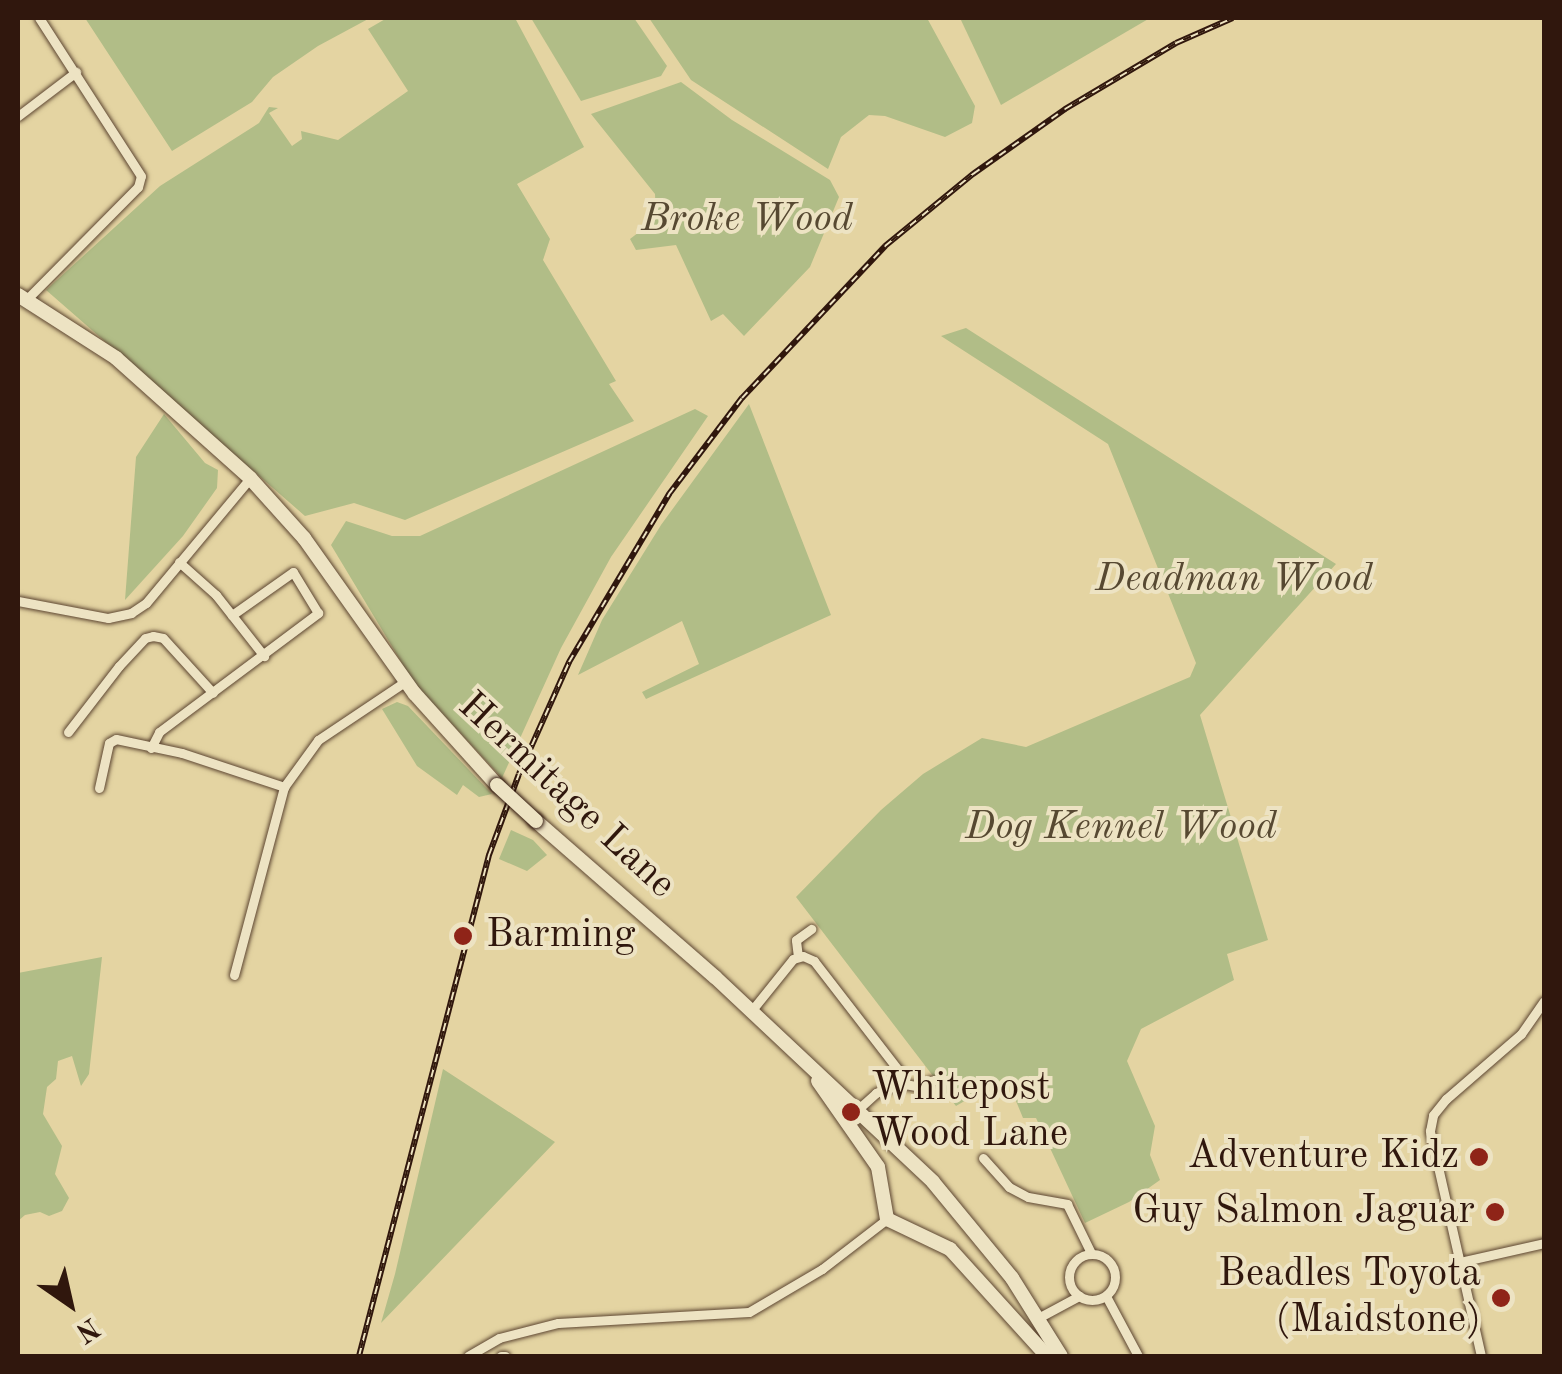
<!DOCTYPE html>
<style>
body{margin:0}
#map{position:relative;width:1562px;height:1374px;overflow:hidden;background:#e4d4a2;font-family:"Old Standard TT",serif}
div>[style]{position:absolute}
.green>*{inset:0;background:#b1bd87}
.roads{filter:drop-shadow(0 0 2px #5d4632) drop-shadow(0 0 2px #5d4632)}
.minor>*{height:9px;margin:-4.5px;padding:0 4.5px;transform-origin:4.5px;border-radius:4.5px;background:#ede3c3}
.minor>.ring{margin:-4.5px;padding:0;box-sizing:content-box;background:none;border:9px solid #ede3c3;border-radius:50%}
.secondary>*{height:14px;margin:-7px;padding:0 7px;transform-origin:7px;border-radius:7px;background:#ede3c3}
.rail>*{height:6px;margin-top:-3px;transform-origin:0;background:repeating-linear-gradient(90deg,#ede3c3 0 8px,#30170d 0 16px);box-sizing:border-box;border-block:2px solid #30170d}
.bridges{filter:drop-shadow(0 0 2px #30170d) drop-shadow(0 0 2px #30170d)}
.secondary-bridge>*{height:14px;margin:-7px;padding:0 7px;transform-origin:7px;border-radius:7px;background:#ede3c3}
.dots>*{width:28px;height:28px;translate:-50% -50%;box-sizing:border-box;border:5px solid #ede3c3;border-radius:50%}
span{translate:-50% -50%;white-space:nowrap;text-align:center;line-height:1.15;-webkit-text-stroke:8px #ede3c3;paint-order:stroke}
.park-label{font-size:40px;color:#574932;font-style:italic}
.street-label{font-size:40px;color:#30170d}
.poi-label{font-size:40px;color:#30170d}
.left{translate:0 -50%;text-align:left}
.right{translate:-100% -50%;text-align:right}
.frame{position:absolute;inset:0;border:20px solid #30170d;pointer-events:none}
.north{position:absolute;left:20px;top:1254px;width:100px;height:100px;-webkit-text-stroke:8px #ede3c3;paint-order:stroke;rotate:146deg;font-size:28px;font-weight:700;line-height:40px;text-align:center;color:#30170d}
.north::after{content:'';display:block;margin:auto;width:35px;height:45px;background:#30170d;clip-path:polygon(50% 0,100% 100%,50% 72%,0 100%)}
</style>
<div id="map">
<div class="green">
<i style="clip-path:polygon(85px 18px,370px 18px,318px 46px,273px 77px,252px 102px,172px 151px)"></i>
<i style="clip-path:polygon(387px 18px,515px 18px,584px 147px,517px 184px,550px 239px,543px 260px,616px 381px,609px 384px,634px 421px,405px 520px,354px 503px,305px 516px,46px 290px,160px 186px,259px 123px,269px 107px,278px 108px,269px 113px,292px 146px,302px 139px,301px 131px,338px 140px,408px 91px,368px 29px)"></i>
<i style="clip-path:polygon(531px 18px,634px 18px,667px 66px,661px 76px,581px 101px)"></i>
<i style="clip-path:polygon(649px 18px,927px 18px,975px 106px,972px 123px,945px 137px,885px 116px,869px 115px,841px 137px,828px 169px,691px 80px)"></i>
<i style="clip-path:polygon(960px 18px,1150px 18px,1001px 105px)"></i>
<i style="clip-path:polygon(681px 82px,732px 120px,830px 180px,839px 197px,810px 267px,744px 336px,723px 314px,711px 321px,676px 245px,636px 250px,630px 239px,656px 219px,655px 194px,591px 114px)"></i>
<i style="clip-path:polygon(966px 328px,1336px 564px,1200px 715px,1268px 940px,1227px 954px,1234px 980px,1141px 1029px,1127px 1061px,1155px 1126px,1150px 1155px,1160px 1180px,1129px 1202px,1085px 1223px,1036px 1118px,1023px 1118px,1006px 1077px,956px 1106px,796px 897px,881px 810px,923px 774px,982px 738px,1026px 747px,1190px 677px,1196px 663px,1108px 444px,941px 336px)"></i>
<i style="clip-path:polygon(749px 404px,831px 615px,646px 699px,642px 692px,699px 664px,682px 621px,578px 675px,602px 620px,661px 525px)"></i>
<i style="clip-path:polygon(695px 409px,708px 416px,611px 557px,561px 648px,502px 778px,414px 683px,331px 545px,346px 521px,392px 536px,420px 536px)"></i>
<i style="clip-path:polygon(164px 414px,205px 463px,218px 470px,217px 488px,183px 536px,125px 600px,136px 457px)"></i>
<i style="clip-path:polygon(397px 702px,408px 706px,492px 794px,479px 797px,463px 785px,457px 795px,417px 766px,382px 709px)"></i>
<i style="clip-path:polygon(511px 830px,533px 840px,547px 855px,527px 871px,499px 859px)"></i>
<i style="clip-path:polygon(102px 957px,89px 1074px,81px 1086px,72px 1056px,58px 1061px,56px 1079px,47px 1087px,43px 1114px,62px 1146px,55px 1174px,69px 1198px,62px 1211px,49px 1216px,40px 1212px,25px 1215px,18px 1221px,18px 973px)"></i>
<i style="clip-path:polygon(443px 1069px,555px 1142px,381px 1323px,395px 1274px)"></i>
</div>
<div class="roads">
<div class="minor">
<i style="left:18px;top:116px;width:73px;rotate:-37.2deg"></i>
<i style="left:26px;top:300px;width:159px;rotate:-45.3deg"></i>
<i style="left:138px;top:187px;width:11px;rotate:-75deg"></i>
<i style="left:141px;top:176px;width:188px;rotate:-122.8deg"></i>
<i style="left:179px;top:562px;width:50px;rotate:41.7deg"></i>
<i style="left:216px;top:595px;width:78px;rotate:51.8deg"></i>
<i style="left:18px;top:601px;width:92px;rotate:10.7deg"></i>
<i style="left:108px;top:618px;width:24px;rotate:-12deg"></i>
<i style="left:131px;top:613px;width:18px;rotate:-34deg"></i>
<i style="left:146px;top:603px;width:163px;rotate:-50.2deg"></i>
<i style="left:68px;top:732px;width:83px;rotate:-52.3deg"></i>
<i style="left:119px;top:666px;width:38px;rotate:-47deg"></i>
<i style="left:145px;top:638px;width:8px;rotate:-14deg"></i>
<i style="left:153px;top:636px;width:10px;rotate:11deg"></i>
<i style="left:163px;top:638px;width:74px;rotate:47.7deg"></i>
<i style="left:151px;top:748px;width:18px;rotate:-63deg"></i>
<i style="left:159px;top:732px;width:199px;rotate:-36.8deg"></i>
<i style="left:318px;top:613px;width:48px;rotate:-121.4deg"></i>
<i style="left:293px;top:572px;width:75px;rotate:144.8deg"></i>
<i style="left:99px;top:788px;width:46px;rotate:-77.5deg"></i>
<i style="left:109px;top:743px;width:8px;rotate:-30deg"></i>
<i style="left:116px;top:739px;width:67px;rotate:12deg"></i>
<i style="left:182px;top:753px;width:108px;rotate:18.4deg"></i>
<i style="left:798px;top:957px;width:17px;rotate:-97deg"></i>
<i style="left:796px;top:940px;width:19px;rotate:-36deg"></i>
<i style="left:234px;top:975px;width:195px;rotate:-75.1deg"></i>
<i style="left:284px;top:787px;width:58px;rotate:-54.1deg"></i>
<i style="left:318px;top:740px;width:106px;rotate:-33.8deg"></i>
<i style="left:752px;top:1010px;width:65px;rotate:-51.2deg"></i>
<i style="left:793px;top:959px;width:10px;rotate:-17deg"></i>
<i style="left:803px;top:956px;width:12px;rotate:24deg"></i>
<i style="left:814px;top:961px;width:139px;rotate:52.3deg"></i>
<i style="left:899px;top:1071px;width:12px;rotate:90deg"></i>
<i style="left:899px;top:1083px;width:25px;rotate:157deg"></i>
<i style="left:876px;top:1093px;width:24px;rotate:138deg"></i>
<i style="left:899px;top:1083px;width:17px;rotate:10deg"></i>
<i style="left:916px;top:1086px;width:18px;rotate:-19deg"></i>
<i style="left:983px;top:1158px;width:39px;rotate:48deg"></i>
<i style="left:1009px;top:1187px;width:21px;rotate:28deg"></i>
<i style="left:1028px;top:1197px;width:40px;rotate:10deg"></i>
<i style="left:1067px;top:1204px;width:55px;rotate:63.9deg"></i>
<i class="ring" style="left:1069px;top:1254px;width:37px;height:37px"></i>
<i style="left:1460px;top:1262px;width:86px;rotate:-12.7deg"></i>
<i style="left:1106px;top:1296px;width:68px;rotate:61.9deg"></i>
<i style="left:1038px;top:1318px;width:47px;rotate:-28.2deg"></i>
<i style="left:468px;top:1356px;width:36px;rotate:-30deg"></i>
<i style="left:499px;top:1338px;width:61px;rotate:-14.3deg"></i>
<i style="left:558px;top:1323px;width:191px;rotate:-3.3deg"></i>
<i style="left:749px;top:1312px;width:85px;rotate:-30.5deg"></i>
<i style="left:822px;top:1269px;width:82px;rotate:-37.6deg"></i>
<i style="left:501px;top:1356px;width:4px"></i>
<i style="left:1481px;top:1356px;width:231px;rotate:-102.8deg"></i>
<i style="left:1430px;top:1131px;width:16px;rotate:-79deg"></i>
<i style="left:1433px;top:1115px;width:21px;rotate:-51deg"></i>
<i style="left:1446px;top:1099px;width:99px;rotate:-40.9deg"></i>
<i style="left:1521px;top:1034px;width:40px;rotate:-55.1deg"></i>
</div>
<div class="secondary">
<i style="left:18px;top:295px;width:117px;rotate:32.7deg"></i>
<i style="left:116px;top:358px;width:180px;rotate:41.8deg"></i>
<i style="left:250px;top:478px;width:81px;rotate:48deg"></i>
<i style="left:304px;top:538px;width:191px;rotate:54.6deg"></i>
<i style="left:415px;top:694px;width:122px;rotate:48deg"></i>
<i style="left:536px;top:821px;width:237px;rotate:41.1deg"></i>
<i style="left:715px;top:977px;width:299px;rotate:43.2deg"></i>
<i style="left:933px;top:1182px;width:124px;rotate:50.5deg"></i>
<i style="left:1012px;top:1278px;width:92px;rotate:57.9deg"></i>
<i style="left:818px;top:1081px;width:105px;rotate:55.1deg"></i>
<i style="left:878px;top:1167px;width:53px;rotate:80.2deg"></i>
<i style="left:887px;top:1219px;width:70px;rotate:25.5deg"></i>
<i style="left:950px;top:1249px;width:144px;rotate:47.8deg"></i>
</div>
</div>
<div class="rail">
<i style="left:359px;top:1356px;width:518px;rotate:-75.45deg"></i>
<i style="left:489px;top:855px;width:86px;rotate:-69.7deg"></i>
<i style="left:519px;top:774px;width:123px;rotate:-65.9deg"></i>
<i style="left:569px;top:662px;width:196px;rotate:-59.2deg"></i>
<i style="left:669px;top:494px;width:121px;rotate:-52.8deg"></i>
<i style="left:742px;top:398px;width:209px;rotate:-46.7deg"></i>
<i style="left:885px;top:246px;width:114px;rotate:-39.3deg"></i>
<i style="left:973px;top:174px;width:113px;rotate:-35.2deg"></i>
<i style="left:1065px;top:109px;width:129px;rotate:-30.7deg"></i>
<i style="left:1176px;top:43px;width:62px;rotate:-23.7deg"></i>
</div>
<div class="bridges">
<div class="secondary-bridge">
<i style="left:497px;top:785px;width:53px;rotate:42.7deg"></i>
</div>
</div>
<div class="dots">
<i style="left:463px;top:936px;background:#8f2418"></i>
<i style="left:851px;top:1112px;background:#8f2418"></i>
<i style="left:1479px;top:1157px;background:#8f2418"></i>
<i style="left:1495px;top:1212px;background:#8f2418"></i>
<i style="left:1501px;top:1298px;background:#8f2418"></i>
</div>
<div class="park-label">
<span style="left:747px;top:220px">Broke Wood</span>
<span style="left:1234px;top:580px">Deadman Wood</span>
<span style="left:1121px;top:828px">Dog Kennel Wood</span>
</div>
<div class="street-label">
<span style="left:566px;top:796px;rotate:43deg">Hermitage Lane</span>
</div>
<div class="poi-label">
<span class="left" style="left:486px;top:936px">Barming</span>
<span class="left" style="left:871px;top:1112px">Whitepost<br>Wood Lane</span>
<span class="right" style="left:1459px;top:1157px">Adventure Kidz</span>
<span class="right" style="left:1475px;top:1212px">Guy Salmon Jaguar</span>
<span class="right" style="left:1481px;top:1298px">Beadles Toyota<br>(Maidstone)</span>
</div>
<div class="frame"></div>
<div class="north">N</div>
</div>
